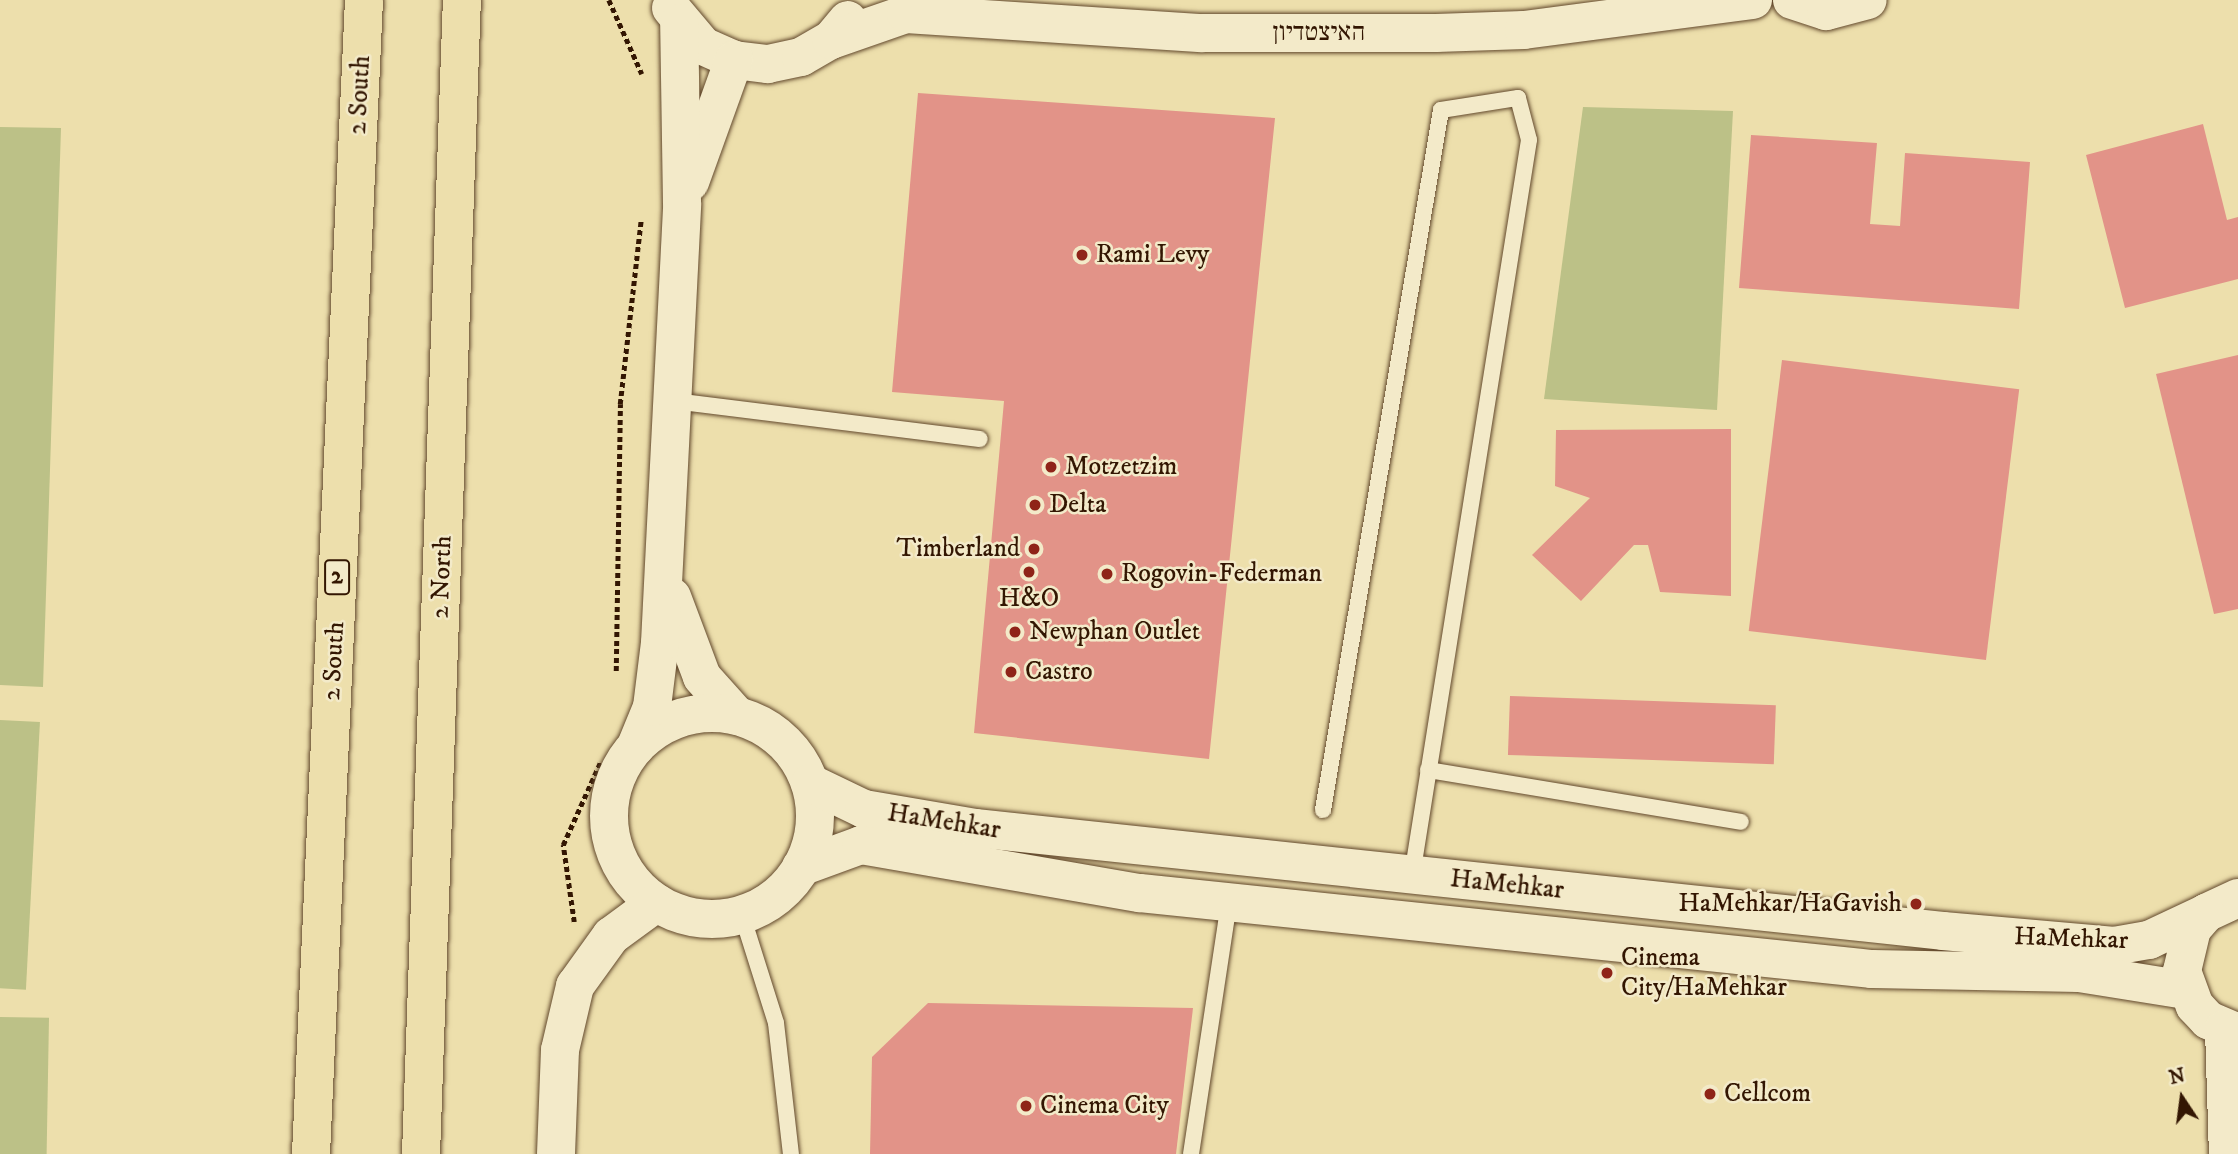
<!DOCTYPE html>
<meta charset="utf-8">
<style>
body{margin:0}
#map{position:relative;width:2238px;height:1154px;overflow:hidden;background:#eddfac;font-family:"IM FELL DW Pica","Frank Ruhl Libre",serif}
div>[style]{position:absolute}
.green>*{inset:0;background:#bcc187;transform-origin:0 0}
.building>*{inset:0;background:#e29388;transform-origin:0 0}
.path>*{height:4.5px;margin-top:-2.25px;transform-origin:0;background:repeating-linear-gradient(90deg,#331602 0 5px,transparent 0 8.5px)}
.roads{filter:drop-shadow(0 0 2px #62482c) drop-shadow(0 0 2px #62482c)}
.service>*{height:16px;margin:-8px;padding:0 8px;transform-origin:8px;border-radius:8px;background:#f3eac9}
.tertiary>*{height:38px;margin:-19px;padding:0 19px;transform-origin:19px;border-radius:19px;background:#f3eac9}
.tertiary>.ring{margin:-19px;padding:0;box-sizing:content-box;background:none;border:38px solid #f3eac9;border-radius:50%}
.motorway>*{height:38px;margin:-19px;padding:0 19px;transform-origin:19px;border-radius:19px;background:#eddfac}
.dots>*{width:19px;height:19px;translate:-50% -50%;box-sizing:border-box;border:4px solid #f3eac9;border-radius:50%}
span{translate:-50% -50%;white-space:nowrap;text-align:center;line-height:1.15;-webkit-text-stroke:5px #f3eac9;paint-order:stroke}
.shield-label span{padding:2px 5px;background:#f3eac9;border:2px solid;border-radius:5px;-webkit-text-stroke-width:0}
.shield-label{font-size:24px;color:#331602;font-weight:700}
.street-label{font-size:26px;color:#331602}
.poi-label{font-size:26px;color:#331602}
.left{translate:0 -50%;text-align:left}
.right{translate:-100% -50%;text-align:right}
.north{position:absolute;left:2147px;top:1063px;width:70px;height:70px;-webkit-text-stroke:5px #f3eac9;paint-order:stroke;rotate:347deg;font-size:19px;font-weight:700;line-height:28px;text-align:center;color:#331602}
.north::after{content:'';display:block;margin:auto;width:24px;height:32px;background:#331602;clip-path:polygon(50% 0,100% 100%,50% 72%,0 100%)}
</style>
<div id="map">
<div class="green">
<i style="clip-path:polygon(1583px 107px,1733px 111px,1717px 410px,1544px 399px)"></i>
<i style="clip-path:polygon(0 127px,61px 128px,43px 687px,0 685px)"></i>
<i style="left:0;top:720px;width:40px;height:268px;rotate:3deg"></i>
<i style="left:0;top:1017px;width:49px;height:137px;rotate:1deg"></i>
</div>
<div class="building">
<i style="clip-path:polygon(918px 93px,1275px 118px,1209px 759px,974px 733px,1004px 401px,892px 392px)"></i>
<i style="clip-path:polygon(2203px 124px,2227px 220px,2238px 217px,2238px 279px,2125px 308px,2086px 155px)"></i>
<i style="clip-path:polygon(1751px 135px,1877px 143px,1870px 224px,1900px 226px,1905px 153px,2030px 162px,2019px 309px,1739px 288px)"></i>
<i style="clip-path:polygon(2238px 355px,2238px 609px,2214px 614px,2156px 374px)"></i>
<i style="left:1782px;top:360px;width:239px;height:273px;rotate:7deg"></i>
<i style="clip-path:polygon(1731px 429px,1731px 596px,1660px 592px,1648px 545px,1634px 545px,1581px 601px,1532px 555px,1590px 498px,1555px 486px,1556px 430px)"></i>
<i style="left:1510px;top:696px;width:266px;height:59px;rotate:2deg"></i>
<i style="clip-path:polygon(928px 1003px,1193px 1008px,1176px 1154px,870px 1154px,872px 1057px)"></i>
</div>
<div class="path">
<i style="left:609px;top:0;width:81px;rotate:66deg"></i>
<i style="left:616px;top:671px;width:267px;rotate:-89.1deg"></i>
<i style="left:620px;top:404px;width:186px;rotate:-83.5deg"></i>
<i style="left:574px;top:922px;width:78px;rotate:-98.1deg"></i>
<i style="left:563px;top:845px;width:92px;rotate:-65.7deg"></i>
</div>
<div class="roads">
<div class="service">
<i style="left:674px;top:401px;width:308px;rotate:7.1deg"></i>
<i style="left:1428px;top:770px;width:317px;rotate:9.4deg"></i>
<i style="left:1323px;top:810px;width:710px;rotate:-80.43deg"></i>
<i style="left:1441px;top:110px;width:78px;rotate:-8.9deg"></i>
<i style="left:1518px;top:98px;width:43px;rotate:75.3deg"></i>
<i style="left:1529px;top:140px;width:744px;rotate:99.04deg"></i>
<i style="left:742px;top:915px;width:113px;rotate:72.5deg"></i>
<i style="left:776px;top:1023px;width:132px;rotate:83.5deg"></i>
<i style="left:1191px;top:1154px;width:254px;rotate:-81.4deg"></i>
</div>
<div class="tertiary">
<i style="left:1792px;top:0;width:36px;rotate:18deg"></i>
<i style="left:1826px;top:11px;width:43px;rotate:-14.7deg"></i>
<i style="left:671px;top:8px;width:50px;rotate:49.9deg"></i>
<i style="left:703px;top:46px;width:34px;rotate:24deg"></i>
<i style="left:734px;top:60px;width:34px;rotate:7deg"></i>
<i style="left:768px;top:64px;width:34px;rotate:-12deg"></i>
<i style="left:801px;top:57px;width:34px;rotate:-30deg"></i>
<i style="left:831px;top:40px;width:26px;rotate:-50deg"></i>
<i style="left:831px;top:40px;width:79px;rotate:-19.1deg"></i>
<i style="left:906px;top:14px;width:297px;rotate:3.7deg"></i>
<i style="left:1202px;top:33px;width:234px"></i>
<i style="left:1436px;top:33px;width:88px;rotate:-2deg"></i>
<i style="left:1524px;top:30px;width:231px;rotate:-7.5deg"></i>
<i style="left:690px;top:182px;width:130px;rotate:-70.2deg"></i>
<i style="left:672px;top:597px;width:85px;rotate:69.4deg"></i>
<i style="left:702px;top:677px;width:52px;rotate:48.1deg"></i>
<i class="ring" style="left:609px;top:713px;width:168px;height:168px"></i>
<i style="left:636px;top:746px;width:42px;rotate:-67.7deg"></i>
<i style="left:652px;top:707px;width:64px;rotate:-82.9deg"></i>
<i style="left:660px;top:643px;width:440px;rotate:-87.1deg"></i>
<i style="left:682px;top:204px;width:181px;rotate:-90.9deg"></i>
<i style="left:810px;top:783px;width:60px;rotate:25.7deg"></i>
<i style="left:864px;top:809px;width:113px;rotate:9.7deg"></i>
<i style="left:975px;top:828px;width:973px;rotate:6.07deg"></i>
<i style="left:1943px;top:931px;width:172px;rotate:5deg"></i>
<i style="left:2114px;top:946px;width:36px;rotate:-10deg"></i>
<i style="left:2149px;top:940px;width:63px;rotate:-25.3deg"></i>
<i style="left:801px;top:867px;width:64px;rotate:-20.1deg"></i>
<i style="left:861px;top:845px;width:283px;rotate:9.8deg"></i>
<i style="left:1140px;top:893px;width:736px;rotate:5.93deg"></i>
<i style="left:1872px;top:969px;width:207px;rotate:1.1deg"></i>
<i style="left:2079px;top:973px;width:108px;rotate:9deg"></i>
<i style="left:2238px;top:898px;width:35px;rotate:155deg"></i>
<i style="left:2206px;top:913px;width:21px;rotate:131deg"></i>
<i style="left:2192px;top:929px;width:43px;rotate:103.4deg"></i>
<i style="left:2182px;top:971px;width:37px;rotate:70deg"></i>
<i style="left:2195px;top:1006px;width:19px;rotate:47deg"></i>
<i style="left:2208px;top:1020px;width:33px;rotate:23deg"></i>
<i style="left:2224px;top:1029px;width:125px;rotate:88.2deg"></i>
<i style="left:556px;top:1154px;width:104px;rotate:-87.8deg"></i>
<i style="left:560px;top:1050px;width:66px;rotate:-76.8deg"></i>
<i style="left:575px;top:986px;width:62px;rotate:-54.2deg"></i>
<i style="left:611px;top:936px;width:56px;rotate:-36.3deg"></i>
</div>
<div class="motorway">
<i style="left:311px;top:1154px;width:1155px;rotate:-87.37deg"></i>
<i style="left:421px;top:1154px;width:1155px;rotate:-87.97deg"></i>
</div>
</div>
<div class="dots">
<i style="left:1082px;top:255px;background:#8f2418"></i>
<i style="left:1051px;top:467px;background:#8f2418"></i>
<i style="left:1035px;top:505px;background:#8f2418"></i>
<i style="left:1034px;top:549px;background:#8f2418"></i>
<i style="left:1029px;top:572px;background:#8f2418"></i>
<i style="left:1107px;top:574px;background:#8f2418"></i>
<i style="left:1015px;top:632px;background:#8f2418"></i>
<i style="left:1011px;top:672px;background:#8f2418"></i>
<i style="left:1916px;top:904px;background:#8f2418"></i>
<i style="left:1607px;top:973px;background:#8f2418"></i>
<i style="left:1710px;top:1094px;background:#8f2418"></i>
<i style="left:1026px;top:1106px;background:#8f2418"></i>
</div>
<div class="shield-label">
<span style="left:337px;top:577px">2</span>
</div>
<div class="street-label">
<span style="left:1319px;top:33px">האיצטדיון</span>
<span style="left:360px;top:95px;rotate:-87deg">2 South</span>
<span style="left:442px;top:577px;rotate:-88deg">2 North</span>
<span style="left:334px;top:661px;rotate:-87deg">2 South</span>
<span style="left:944px;top:822px;rotate:9deg">HaMehkar</span>
<span style="left:1507px;top:885px;rotate:6deg">HaMehkar</span>
<span style="left:2071px;top:939px;rotate:2deg">HaMehkar</span>
</div>
<div class="poi-label">
<span class="left" style="left:1096px;top:255px">Rami Levy</span>
<span class="left" style="left:1065px;top:467px">Motzetzim</span>
<span class="left" style="left:1049px;top:505px">Delta</span>
<span class="right" style="left:1020px;top:549px">Timberland</span>
<span class="left" style="left:1121px;top:574px">Rogovin-Federman</span>
<span style="left:1029px;top:599px">H&amp;O</span>
<span class="left" style="left:1029px;top:632px">Newphan Outlet</span>
<span class="left" style="left:1025px;top:672px">Castro</span>
<span class="right" style="left:1902px;top:904px">HaMehkar/HaGavish</span>
<span class="left" style="left:1621px;top:973px">Cinema<br>City/HaMehkar</span>
<span class="left" style="left:1724px;top:1094px">Cellcom</span>
<span class="left" style="left:1040px;top:1106px">Cinema City</span>
</div>
<div class="north">N</div>
</div>
